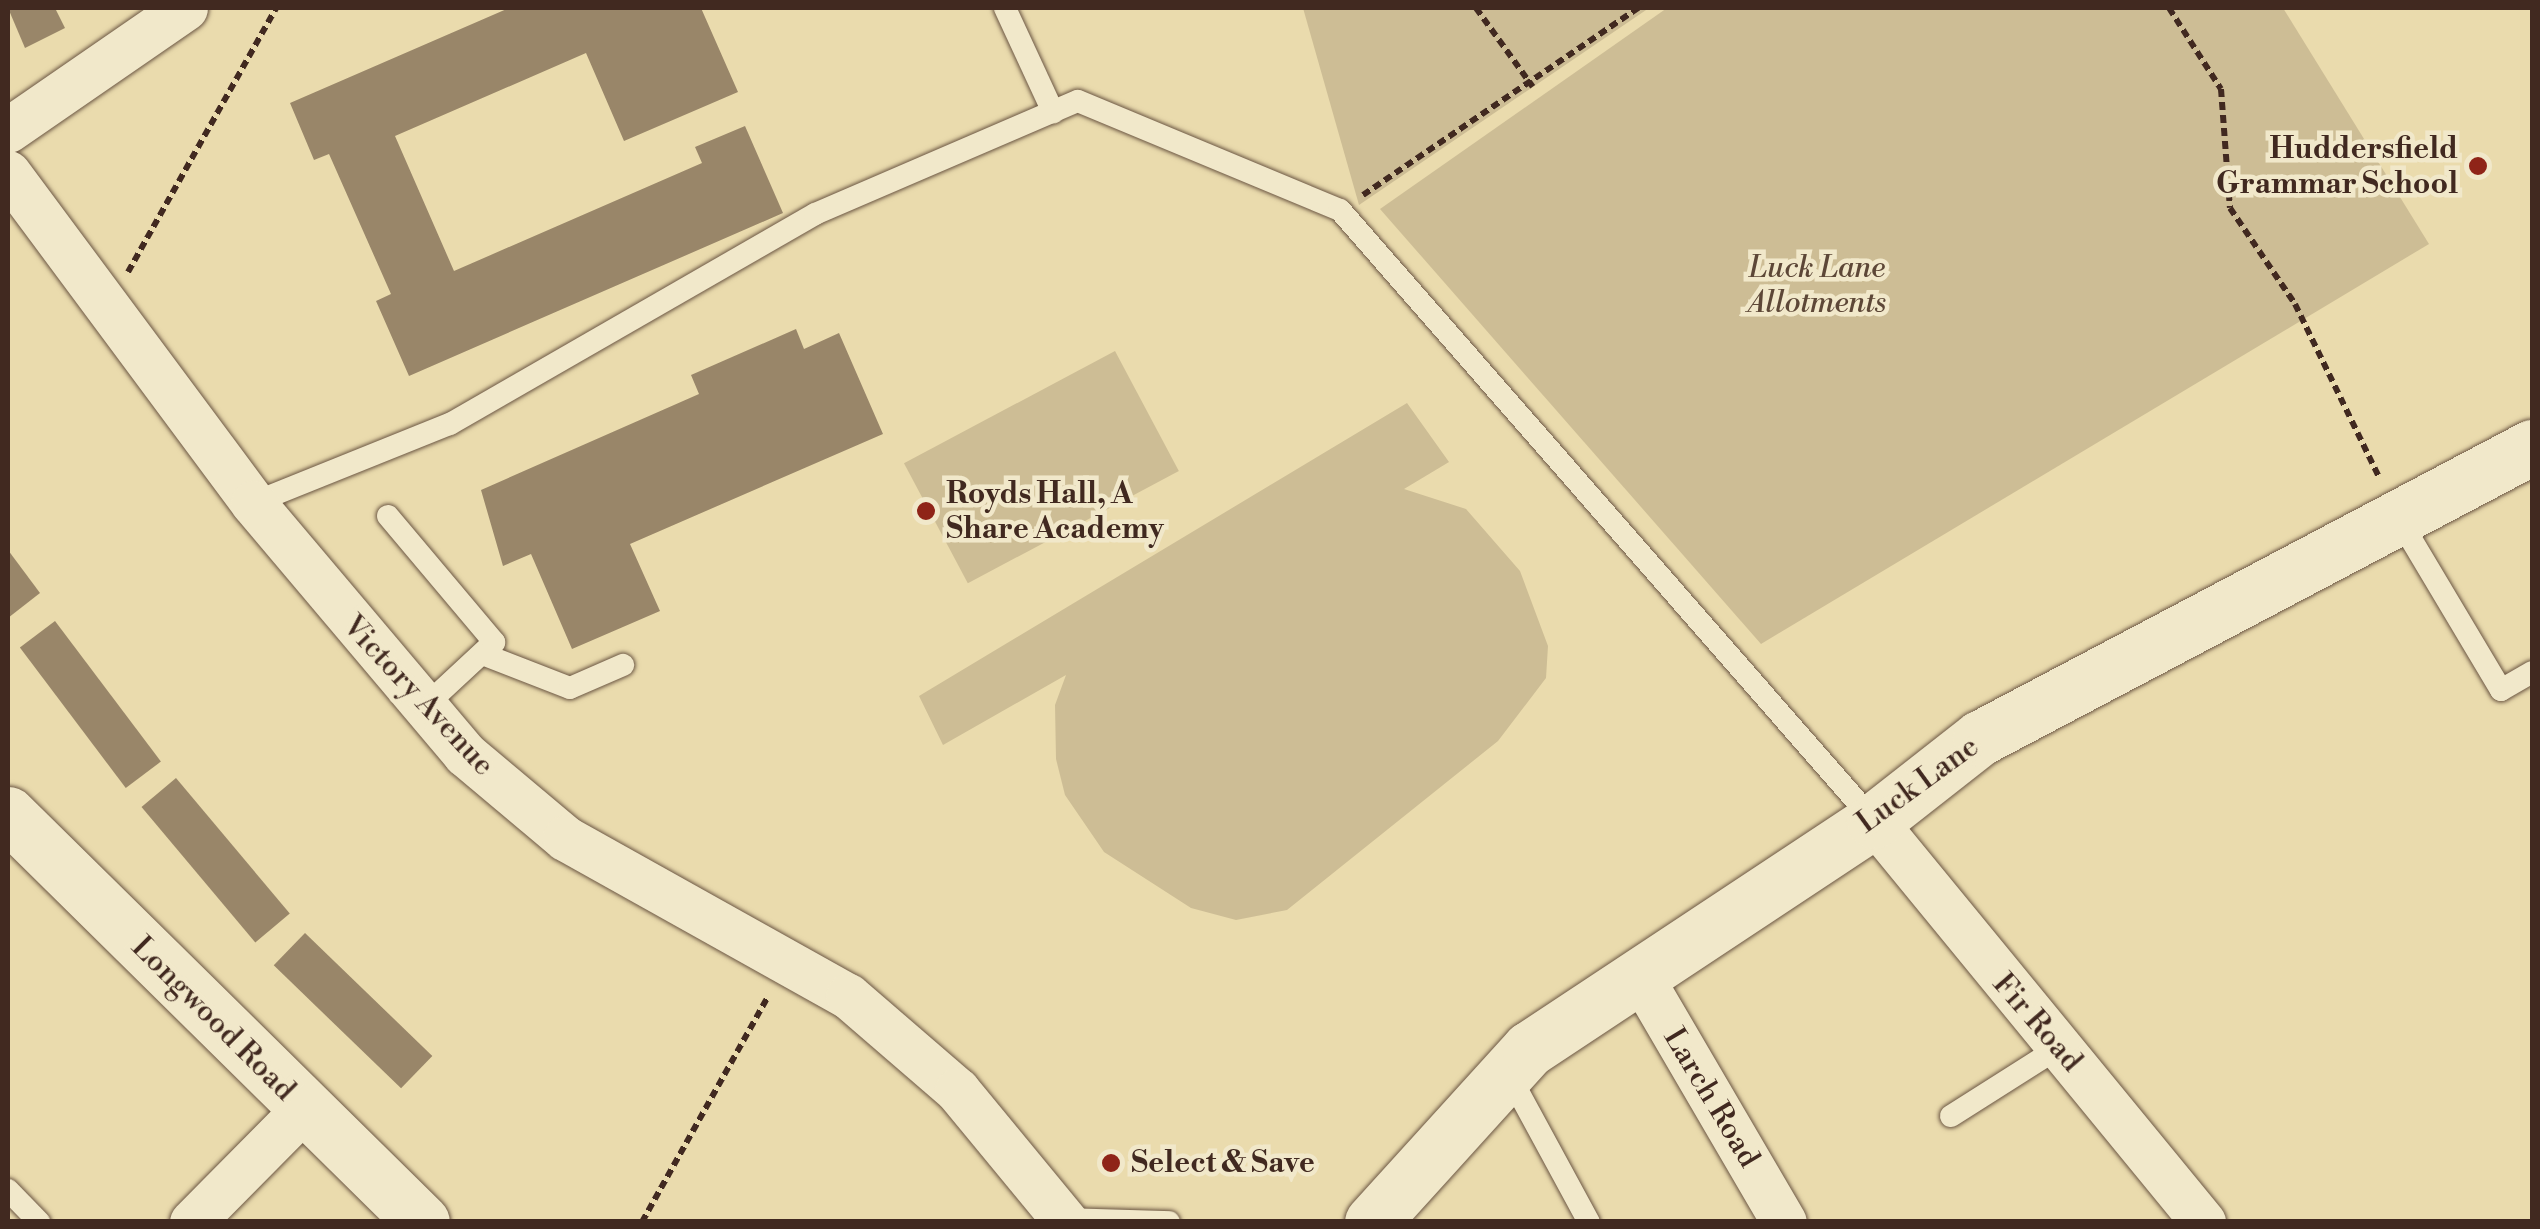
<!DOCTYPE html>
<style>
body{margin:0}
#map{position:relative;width:2540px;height:1229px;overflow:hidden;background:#eadbad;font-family:"Libre Bodoni",serif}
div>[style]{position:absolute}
.green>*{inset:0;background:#cdbd95;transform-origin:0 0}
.building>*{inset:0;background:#998669;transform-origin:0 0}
.path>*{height:6px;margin-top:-3px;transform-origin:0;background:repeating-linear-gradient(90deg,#412920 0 8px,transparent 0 13px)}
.roads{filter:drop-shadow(0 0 2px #6b5643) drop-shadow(0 0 2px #6b5643)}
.lane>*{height:22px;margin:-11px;padding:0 11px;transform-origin:11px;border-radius:11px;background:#f1e8ca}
.street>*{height:45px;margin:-22.5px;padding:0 22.5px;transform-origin:22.5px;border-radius:22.5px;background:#f1e8ca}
.secondary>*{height:55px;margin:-27.5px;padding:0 27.5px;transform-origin:27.5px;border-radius:27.5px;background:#f1e8ca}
.dots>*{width:28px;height:28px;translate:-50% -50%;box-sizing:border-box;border:5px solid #f1e8ca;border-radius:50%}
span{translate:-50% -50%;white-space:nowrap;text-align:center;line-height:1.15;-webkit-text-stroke:9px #f1e8ca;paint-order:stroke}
.poi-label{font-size:30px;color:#412920;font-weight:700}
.right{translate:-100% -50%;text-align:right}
.left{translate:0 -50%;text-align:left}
.park-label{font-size:30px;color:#5d4737;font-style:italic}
.street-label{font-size:30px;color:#412920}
.frame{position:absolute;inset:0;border:10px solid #412920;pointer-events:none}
</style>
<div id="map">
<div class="green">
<i style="clip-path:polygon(1303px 8px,1649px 8px,1359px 205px)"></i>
<i style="clip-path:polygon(1667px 8px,2283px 8px,2429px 244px,1761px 644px,1380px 209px)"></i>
<i style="left:1115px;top:351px;width:136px;height:239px;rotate:62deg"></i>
<i style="clip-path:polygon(1407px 403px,1449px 462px,1404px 489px,1466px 509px,1520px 571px,1548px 646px,1546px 678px,1498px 741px,1287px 910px,1236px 920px,1191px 908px,1104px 852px,1065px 795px,1056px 759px,1055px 705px,1066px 675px,943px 745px,919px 696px)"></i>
</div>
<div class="building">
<i style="clip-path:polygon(8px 8px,55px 8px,65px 28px,25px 48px)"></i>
<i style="clip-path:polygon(509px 8px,701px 8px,738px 92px,624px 141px,586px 53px,395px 136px,454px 271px,702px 163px,695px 147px,745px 126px,783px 213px,409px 376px,376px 301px,391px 294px,329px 154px,314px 160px,290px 103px)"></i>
<i style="clip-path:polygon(796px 329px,804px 349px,839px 333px,883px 434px,630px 544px,660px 611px,572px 649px,531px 554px,503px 566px,481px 490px,699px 394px,691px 375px)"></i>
<i style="clip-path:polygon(8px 550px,40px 593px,8px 618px)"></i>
<i style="left:55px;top:621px;width:176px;height:44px;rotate:53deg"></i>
<i style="left:176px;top:778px;width:177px;height:45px;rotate:50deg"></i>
<i style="left:305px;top:933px;width:177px;height:45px;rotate:44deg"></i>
</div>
<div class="path">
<i style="left:1476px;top:8px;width:97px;rotate:54.2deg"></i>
<i style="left:2169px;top:8px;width:96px;rotate:57.3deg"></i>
<i style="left:2221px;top:89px;width:119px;rotate:85.7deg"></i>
<i style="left:2230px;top:208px;width:116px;rotate:55.9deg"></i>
<i style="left:2295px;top:304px;width:192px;rotate:64.1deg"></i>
<i style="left:1363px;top:195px;width:333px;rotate:-34.2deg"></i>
<i style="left:128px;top:272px;width:303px;rotate:-60.7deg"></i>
<i style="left:642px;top:1222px;width:257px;rotate:-60.8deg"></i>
</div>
<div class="roads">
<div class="lane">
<i style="left:1005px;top:8px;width:115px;rotate:65.2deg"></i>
<i style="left:253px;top:503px;width:212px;rotate:-21.9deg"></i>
<i style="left:450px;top:424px;width:421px;rotate:-29.9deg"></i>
<i style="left:815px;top:214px;width:286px;rotate:-23.3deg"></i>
<i style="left:1078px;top:101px;width:284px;rotate:22.6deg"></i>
<i style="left:1340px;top:210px;width:811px;rotate:48.85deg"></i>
<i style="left:388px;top:516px;width:165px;rotate:49.9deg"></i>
<i style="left:494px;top:642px;width:97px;rotate:137.1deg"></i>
<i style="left:2399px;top:519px;width:199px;rotate:59.2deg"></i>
<i style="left:2501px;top:690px;width:36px;rotate:-30deg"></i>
<i style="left:485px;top:655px;width:91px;rotate:21.2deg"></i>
<i style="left:570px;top:688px;width:58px;rotate:-23.5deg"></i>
<i style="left:1508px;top:1073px;width:170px;rotate:61.5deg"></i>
<i style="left:1951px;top:1116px;width:127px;rotate:-32.4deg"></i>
<i style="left:8px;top:1190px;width:45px;rotate:45.9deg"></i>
<i style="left:1065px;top:1219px;width:104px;rotate:1.7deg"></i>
</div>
<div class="street">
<i style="left:8px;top:130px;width:215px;rotate:-34.6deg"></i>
<i style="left:8px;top:173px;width:411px;rotate:53.4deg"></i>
<i style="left:253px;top:503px;width:329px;rotate:49.8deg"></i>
<i style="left:465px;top:754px;width:131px;rotate:40deg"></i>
<i style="left:565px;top:838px;width:324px;rotate:29.2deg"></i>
<i style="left:848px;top:996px;width:144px;rotate:40.8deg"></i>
<i style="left:957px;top:1090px;width:171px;rotate:50.5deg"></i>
<i style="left:1874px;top:821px;width:519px;rotate:50.63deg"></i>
<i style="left:1639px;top:974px;width:287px;rotate:59.7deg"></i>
<i style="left:192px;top:1222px;width:159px;rotate:-45.3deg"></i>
</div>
<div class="secondary">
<i style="left:8px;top:814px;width:581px;rotate:44.58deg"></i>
<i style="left:1372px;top:1222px;width:234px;rotate:-47.8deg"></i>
<i style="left:1529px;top:1049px;width:414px;rotate:-33.5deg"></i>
<i style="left:1874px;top:821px;width:135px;rotate:-38.1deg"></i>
<i style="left:1980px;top:738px;width:624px;rotate:-27.8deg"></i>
</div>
</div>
<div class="dots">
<i style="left:2478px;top:166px;background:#8f2418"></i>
<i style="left:926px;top:511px;background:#8f2418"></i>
<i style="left:1111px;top:1163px;background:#8f2418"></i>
</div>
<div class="poi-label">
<span class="right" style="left:2458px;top:166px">Huddersfield<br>Grammar School</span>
<span class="left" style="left:946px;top:511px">Royds Hall, A<br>Share Academy</span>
<span class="left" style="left:1131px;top:1163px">Select &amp; Save</span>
</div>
<div class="park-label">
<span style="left:1817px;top:285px">Luck Lane<br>Allotments</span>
</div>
<div class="street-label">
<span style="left:418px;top:696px;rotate:47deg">Victory Avenue</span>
<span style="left:1918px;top:785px;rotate:-36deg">Luck Lane</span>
<span style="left:213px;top:1019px;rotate:45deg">Longwood Road</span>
<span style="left:2037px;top:1023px;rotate:49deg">Fir Road</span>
<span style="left:1711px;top:1098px;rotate:59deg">Larch Road</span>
</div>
<div class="frame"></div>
</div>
